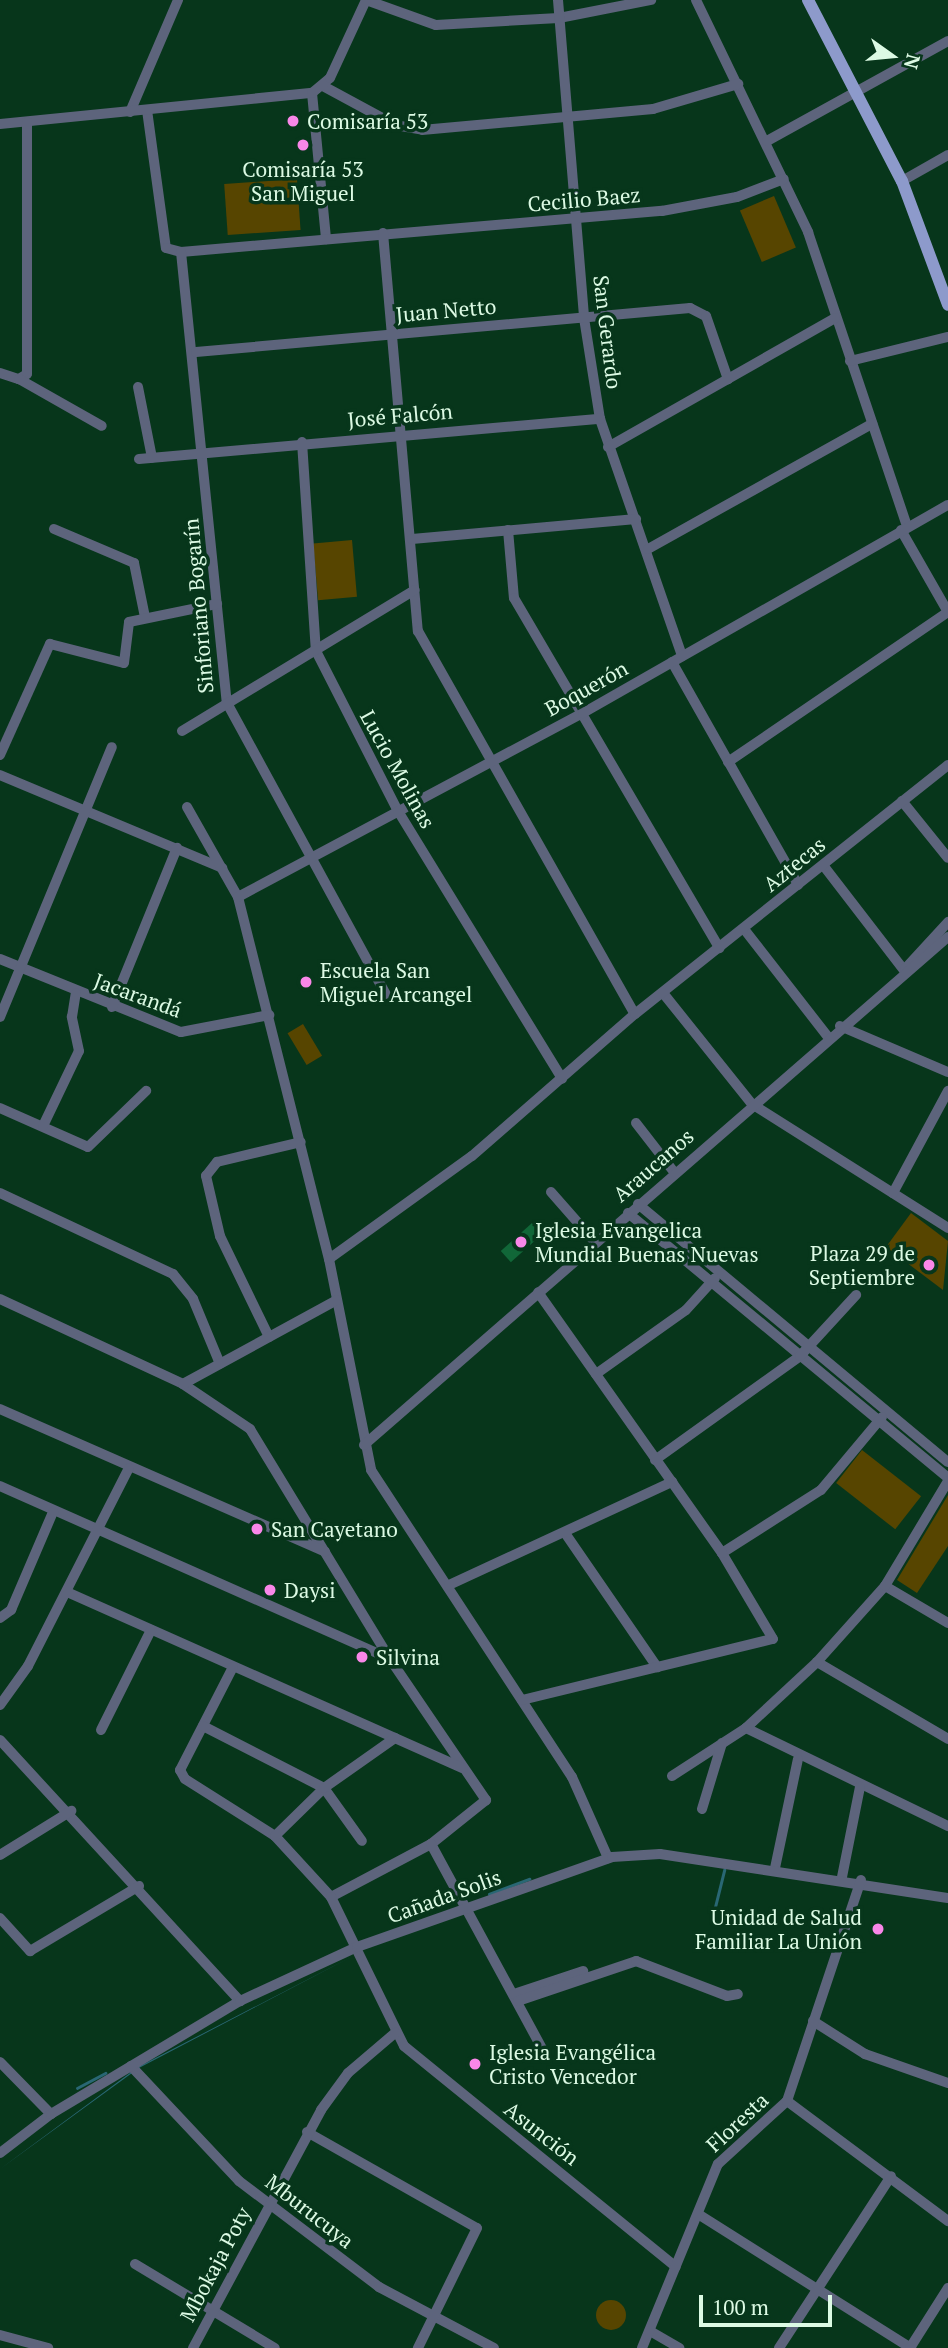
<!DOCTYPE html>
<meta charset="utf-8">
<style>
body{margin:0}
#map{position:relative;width:948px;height:2348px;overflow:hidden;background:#07361b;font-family:"PT Serif",serif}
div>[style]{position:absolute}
.green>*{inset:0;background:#574500;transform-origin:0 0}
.round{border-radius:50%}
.water>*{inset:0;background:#296774}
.stream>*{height:2.5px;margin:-1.25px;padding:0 1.25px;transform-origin:1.25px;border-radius:1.25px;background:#296774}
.building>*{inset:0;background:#116738;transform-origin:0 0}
.minor>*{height:10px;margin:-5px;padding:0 5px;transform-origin:5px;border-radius:5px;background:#5d647c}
.major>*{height:12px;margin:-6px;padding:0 6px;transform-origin:6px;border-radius:6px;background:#8d9acb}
.dots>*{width:19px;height:19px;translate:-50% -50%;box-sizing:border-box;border:4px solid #07361b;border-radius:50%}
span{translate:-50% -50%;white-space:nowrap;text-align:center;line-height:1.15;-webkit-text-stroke:7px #07361b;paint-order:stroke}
.poi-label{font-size:21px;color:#dcfae4}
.left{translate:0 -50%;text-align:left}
.right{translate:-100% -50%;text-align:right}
.street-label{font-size:21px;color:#dcfae4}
.north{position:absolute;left:857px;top:21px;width:70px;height:70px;-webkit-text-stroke:5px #07361b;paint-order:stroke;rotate:105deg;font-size:19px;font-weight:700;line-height:28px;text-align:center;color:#dcfae4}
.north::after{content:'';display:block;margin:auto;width:24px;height:32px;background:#dcfae4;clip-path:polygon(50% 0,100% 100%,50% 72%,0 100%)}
.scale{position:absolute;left:699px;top:2295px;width:133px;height:32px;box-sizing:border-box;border:4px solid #dcfae4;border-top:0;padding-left:9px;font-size:21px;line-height:24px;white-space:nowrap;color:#dcfae4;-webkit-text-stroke:5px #07361b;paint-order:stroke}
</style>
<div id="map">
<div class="green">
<i style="left:297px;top:179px;width:51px;height:73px;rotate:86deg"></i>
<i style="left:774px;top:196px;width:56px;height:37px;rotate:67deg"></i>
<i style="left:352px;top:540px;width:57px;height:39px;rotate:85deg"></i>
<i style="left:303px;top:1024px;width:37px;height:18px;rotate:59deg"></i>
<i style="clip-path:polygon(911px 1213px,948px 1241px,943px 1290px,886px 1247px)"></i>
<i style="left:862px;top:1450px;width:75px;height:42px;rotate:38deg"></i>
<i style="clip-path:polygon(948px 1495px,948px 1546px,917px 1593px,897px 1580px)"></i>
<i class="round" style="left:596px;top:2300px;width:30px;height:30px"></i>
</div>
<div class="water">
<i style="clip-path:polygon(355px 1955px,139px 2068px,0 2169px,138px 2067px)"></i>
</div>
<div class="stream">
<i style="left:489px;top:1894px;width:43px;rotate:-20.6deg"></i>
<i style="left:715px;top:1907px;width:38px;rotate:-76deg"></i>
<i style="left:77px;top:2088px;width:32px;rotate:-28deg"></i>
</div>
<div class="building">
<i style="left:532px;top:1223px;width:15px;height:42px;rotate:48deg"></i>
</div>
<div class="minor">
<i style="left:366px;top:0;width:74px;rotate:19.7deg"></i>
<i style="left:436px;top:25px;width:123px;rotate:-3.3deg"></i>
<i style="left:559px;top:18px;width:94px;rotate:-11.1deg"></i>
<i style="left:558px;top:0;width:319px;rotate:85.3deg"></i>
<i style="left:584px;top:318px;width:102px;rotate:81deg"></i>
<i style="left:600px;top:419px;width:251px;rotate:70.9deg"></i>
<i style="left:696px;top:0;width:258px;rotate:64.2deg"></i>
<i style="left:808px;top:232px;width:310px;rotate:71.4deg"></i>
<i style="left:323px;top:86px;width:82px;rotate:28.4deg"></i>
<i style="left:395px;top:125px;width:27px;rotate:10deg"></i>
<i style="left:422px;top:130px;width:232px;rotate:-5.2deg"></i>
<i style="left:653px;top:109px;width:89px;rotate:-16.4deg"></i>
<i style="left:312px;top:93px;width:147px;rotate:84.5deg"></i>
<i style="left:147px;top:110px;width:139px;rotate:82.2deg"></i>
<i style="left:166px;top:248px;width:16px;rotate:15deg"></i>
<i style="left:181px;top:252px;width:483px;rotate:-4.9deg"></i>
<i style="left:662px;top:211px;width:76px;rotate:-10.6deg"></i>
<i style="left:737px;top:197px;width:50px;rotate:-21deg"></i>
<i style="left:130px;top:112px;width:122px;rotate:-66.8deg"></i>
<i style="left:0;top:124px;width:314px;rotate:-5.7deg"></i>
<i style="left:312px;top:93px;width:23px;rotate:-40deg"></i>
<i style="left:330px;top:78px;width:86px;rotate:-65.2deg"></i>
<i style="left:767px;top:141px;width:207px;rotate:-28.9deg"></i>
<i style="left:902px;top:181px;width:53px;rotate:-29.5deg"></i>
<i style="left:383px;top:233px;width:400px;rotate:85deg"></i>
<i style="left:418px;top:631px;width:440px;rotate:60.5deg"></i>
<i style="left:181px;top:252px;width:453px;rotate:84.2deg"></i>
<i style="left:227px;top:703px;width:338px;rotate:61.4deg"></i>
<i style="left:196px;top:352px;width:496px;rotate:-5.1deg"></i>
<i style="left:690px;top:308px;width:18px;rotate:27deg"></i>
<i style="left:706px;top:316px;width:67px;rotate:70.8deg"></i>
<i style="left:850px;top:361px;width:101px;rotate:-13.8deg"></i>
<i style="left:0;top:373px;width:20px;rotate:18deg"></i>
<i style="left:19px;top:379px;width:9px;rotate:-32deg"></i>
<i style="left:27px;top:374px;width:252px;rotate:-90deg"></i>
<i style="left:19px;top:379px;width:95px;rotate:29.5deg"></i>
<i style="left:138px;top:387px;width:72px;rotate:78.8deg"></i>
<i style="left:302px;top:442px;width:209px;rotate:86.2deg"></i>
<i style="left:316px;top:651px;width:180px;rotate:62.9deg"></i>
<i style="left:398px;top:811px;width:314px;rotate:58.5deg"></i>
<i style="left:608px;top:447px;width:261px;rotate:-29.6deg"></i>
<i style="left:139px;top:459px;width:463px;rotate:-5deg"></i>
<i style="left:54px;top:529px;width:87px;rotate:23deg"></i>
<i style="left:134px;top:563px;width:55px;rotate:78.5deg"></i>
<i style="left:508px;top:530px;width:68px;rotate:85deg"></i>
<i style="left:514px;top:598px;width:406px;rotate:59.6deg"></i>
<i style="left:901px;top:530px;width:95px;rotate:60.2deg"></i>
<i style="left:412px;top:539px;width:225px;rotate:-5.1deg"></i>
<i style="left:648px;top:549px;width:257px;rotate:-29.2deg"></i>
<i style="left:672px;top:662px;width:256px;rotate:60.5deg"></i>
<i style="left:182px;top:731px;width:272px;rotate:-31.2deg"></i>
<i style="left:0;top:755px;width:122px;rotate:-65.8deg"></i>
<i style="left:50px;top:644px;width:76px;rotate:14.4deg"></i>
<i style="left:124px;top:663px;width:41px;rotate:-83deg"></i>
<i style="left:129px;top:622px;width:90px;rotate:-11.6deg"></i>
<i style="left:728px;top:762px;width:266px;rotate:-34.3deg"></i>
<i style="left:0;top:775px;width:241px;rotate:22.7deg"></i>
<i style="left:902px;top:801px;width:73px;rotate:51.1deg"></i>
<i style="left:187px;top:807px;width:103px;rotate:60.5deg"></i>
<i style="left:238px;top:897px;width:373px;rotate:75.9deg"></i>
<i style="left:329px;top:1259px;width:215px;rotate:78.7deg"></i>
<i style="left:371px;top:1470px;width:367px;rotate:56.8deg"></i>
<i style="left:572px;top:1777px;width:89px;rotate:66deg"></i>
<i style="left:823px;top:865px;width:133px;rotate:52.4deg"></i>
<i style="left:238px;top:897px;width:391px;rotate:-28.1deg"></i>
<i style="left:583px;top:713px;width:420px;rotate:-29.7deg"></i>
<i style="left:744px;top:929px;width:137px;rotate:52.1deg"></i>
<i style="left:0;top:959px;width:195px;rotate:22deg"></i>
<i style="left:181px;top:1032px;width:90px;rotate:-10.9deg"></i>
<i style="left:905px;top:969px;width:64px;rotate:-47.5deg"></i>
<i style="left:663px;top:993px;width:142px;rotate:51.3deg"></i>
<i style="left:752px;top:1104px;width:232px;rotate:32.3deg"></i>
<i style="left:112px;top:1007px;width:172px;rotate:-67.8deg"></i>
<i style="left:0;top:1017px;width:292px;rotate:-67.5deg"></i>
<i style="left:840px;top:1026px;width:117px;rotate:23.1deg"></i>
<i style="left:0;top:1108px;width:96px;rotate:23.9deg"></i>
<i style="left:88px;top:1147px;width:81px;rotate:-44deg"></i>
<i style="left:636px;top:1123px;width:62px;rotate:52.2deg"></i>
<i style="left:43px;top:1126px;width:83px;rotate:-64.4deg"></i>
<i style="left:79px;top:1051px;width:35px;rotate:-102deg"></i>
<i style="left:72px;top:1017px;width:24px;rotate:-81deg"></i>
<i style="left:551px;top:1192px;width:67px;rotate:48.7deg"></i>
<i style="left:0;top:1193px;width:191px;rotate:25.1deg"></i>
<i style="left:173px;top:1274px;width:32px;rotate:51deg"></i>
<i style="left:193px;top:1299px;width:70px;rotate:67.4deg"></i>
<i style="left:893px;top:1193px;width:116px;rotate:-61.7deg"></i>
<i style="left:638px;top:1204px;width:403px;rotate:39.8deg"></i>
<i style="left:628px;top:1213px;width:415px;rotate:39.6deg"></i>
<i style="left:329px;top:1259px;width:176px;rotate:-35.8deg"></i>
<i style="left:472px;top:1156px;width:216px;rotate:-41.1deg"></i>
<i style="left:635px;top:1014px;width:400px;rotate:-38.5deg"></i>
<i style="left:0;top:1299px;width:202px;rotate:24.9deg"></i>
<i style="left:183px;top:1384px;width:81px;rotate:33.9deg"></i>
<i style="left:250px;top:1429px;width:269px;rotate:58.7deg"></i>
<i style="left:390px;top:1659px;width:171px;rotate:55.8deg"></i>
<i style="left:486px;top:1800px;width:70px;rotate:141.3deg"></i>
<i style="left:431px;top:1844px;width:113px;rotate:152.1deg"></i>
<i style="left:269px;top:1337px;width:112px;rotate:-115.9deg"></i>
<i style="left:220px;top:1236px;width:62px;rotate:-103.1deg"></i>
<i style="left:206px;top:1176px;width:18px;rotate:-52deg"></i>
<i style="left:217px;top:1162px;width:86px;rotate:-13.4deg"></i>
<i style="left:596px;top:1374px;width:110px;rotate:-35.4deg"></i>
<i style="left:686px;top:1310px;width:43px;rotate:-47.8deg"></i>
<i style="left:183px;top:1384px;width:175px;rotate:-28.6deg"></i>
<i style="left:0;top:1409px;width:355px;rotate:23.7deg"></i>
<i style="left:364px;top:1445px;width:774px;rotate:-41.02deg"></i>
<i style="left:655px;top:1460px;width:178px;rotate:-35.6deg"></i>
<i style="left:800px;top:1356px;width:83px;rotate:-47.4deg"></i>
<i style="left:0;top:1486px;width:427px;rotate:23.9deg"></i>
<i style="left:565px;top:1533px;width:163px;rotate:55.5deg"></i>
<i style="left:722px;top:1553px;width:117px;rotate:-32.5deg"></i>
<i style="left:821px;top:1490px;width:95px;rotate:-50.1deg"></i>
<i style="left:449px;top:1585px;width:246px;rotate:-24.8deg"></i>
<i style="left:885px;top:1586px;width:73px;rotate:30.4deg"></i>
<i style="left:67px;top:1592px;width:433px;rotate:24deg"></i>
<i style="left:0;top:1618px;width:14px;rotate:-36deg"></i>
<i style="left:11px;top:1610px;width:107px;rotate:-66.8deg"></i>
<i style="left:817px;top:1662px;width:152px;rotate:30.4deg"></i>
<i style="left:233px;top:1667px;width:116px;rotate:117.2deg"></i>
<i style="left:180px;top:1770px;width:10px;rotate:61deg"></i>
<i style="left:185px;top:1779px;width:107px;rotate:32.3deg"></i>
<i style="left:275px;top:1836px;width:83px;rotate:47.4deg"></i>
<i style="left:331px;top:1897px;width:166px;rotate:63.9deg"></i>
<i style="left:404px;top:2046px;width:350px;rotate:39.1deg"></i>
<i style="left:522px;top:1700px;width:258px;rotate:-13.7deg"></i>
<i style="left:773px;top:1639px;width:100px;rotate:-120.7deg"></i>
<i style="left:722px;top:1553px;width:319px;rotate:-125.2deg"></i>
<i style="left:0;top:1705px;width:48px;rotate:-54.3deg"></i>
<i style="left:28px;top:1666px;width:222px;rotate:-63deg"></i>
<i style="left:203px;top:1726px;width:136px;rotate:27.1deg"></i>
<i style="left:324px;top:1788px;width:65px;rotate:54.4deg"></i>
<i style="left:746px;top:1728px;width:225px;rotate:25.9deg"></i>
<i style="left:101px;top:1730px;width:112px;rotate:-63.4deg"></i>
<i style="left:0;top:1740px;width:355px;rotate:47.4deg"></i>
<i style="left:672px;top:1776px;width:88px;rotate:-33deg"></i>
<i style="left:746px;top:1728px;width:97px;rotate:-42.9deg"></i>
<i style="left:817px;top:1662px;width:102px;rotate:-48.2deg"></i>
<i style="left:885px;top:1586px;width:122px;rotate:-59deg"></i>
<i style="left:702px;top:1809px;width:69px;rotate:-73.1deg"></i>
<i style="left:275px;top:1836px;width:69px;rotate:-44.4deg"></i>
<i style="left:324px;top:1788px;width:87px;rotate:-35.2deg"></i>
<i style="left:431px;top:1844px;width:239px;rotate:61.5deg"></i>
<i style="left:0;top:1855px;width:84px;rotate:-31.8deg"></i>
<i style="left:775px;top:1868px;width:111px;rotate:-78.1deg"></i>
<i style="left:842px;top:1877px;width:92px;rotate:-78.7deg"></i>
<i style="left:0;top:1918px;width:45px;rotate:47.7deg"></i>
<i style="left:30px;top:1951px;width:127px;rotate:-30.8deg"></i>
<i style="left:514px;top:1994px;width:73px;rotate:-18.4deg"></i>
<i style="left:518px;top:2001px;width:125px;rotate:-18.7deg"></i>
<i style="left:636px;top:1961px;width:97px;rotate:21deg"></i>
<i style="left:727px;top:1996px;width:11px;rotate:-10deg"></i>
<i style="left:813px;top:2021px;width:62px;rotate:32.4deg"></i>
<i style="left:865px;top:2054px;width:88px;rotate:19.3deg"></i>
<i style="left:0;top:2062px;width:73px;rotate:45.6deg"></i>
<i style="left:131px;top:2066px;width:158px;rotate:46.8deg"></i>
<i style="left:239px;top:2181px;width:176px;rotate:37.1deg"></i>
<i style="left:379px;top:2287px;width:130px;rotate:27.9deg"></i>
<i style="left:787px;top:2101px;width:201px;rotate:36.7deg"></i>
<i style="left:307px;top:2132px;width:195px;rotate:29.5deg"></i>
<i style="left:477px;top:2228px;width:134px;rotate:116.2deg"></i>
<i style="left:0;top:2153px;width:64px;rotate:-37.4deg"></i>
<i style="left:51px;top:2114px;width:220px;rotate:-30.9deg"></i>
<i style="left:240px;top:2001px;width:129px;rotate:-24.8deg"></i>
<i style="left:357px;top:1947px;width:270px;rotate:-19.4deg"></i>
<i style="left:612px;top:1857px;width:48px;rotate:-3.6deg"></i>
<i style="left:660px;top:1854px;width:291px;rotate:8.7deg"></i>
<i style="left:698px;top:2214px;width:252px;rotate:32.2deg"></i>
<i style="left:135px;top:2264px;width:163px;rotate:31deg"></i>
<i style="left:650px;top:2331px;width:34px;rotate:30deg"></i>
<i style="left:0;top:2335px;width:50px;rotate:15.2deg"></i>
<i style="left:193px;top:2348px;width:270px;rotate:-61.7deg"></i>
<i style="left:321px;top:2110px;width:46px;rotate:-53.9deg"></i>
<i style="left:348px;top:2073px;width:62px;rotate:-40.4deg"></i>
<i style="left:642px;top:2348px;width:199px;rotate:-67.6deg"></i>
<i style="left:718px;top:2164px;width:93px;rotate:-42.4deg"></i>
<i style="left:787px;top:2101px;width:233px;rotate:-71.5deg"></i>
<i style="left:779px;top:2348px;width:205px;rotate:-56.9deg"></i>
<i style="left:910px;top:2348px;width:71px;rotate:-57.7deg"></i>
</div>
<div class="major">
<i style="left:808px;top:0;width:204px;rotate:62.6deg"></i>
<i style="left:902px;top:181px;width:132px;rotate:69.6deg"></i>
</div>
<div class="dots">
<i style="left:293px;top:121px;background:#f987e8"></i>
<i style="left:303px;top:145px;background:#f987e8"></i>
<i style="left:306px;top:982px;background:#f987e8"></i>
<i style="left:521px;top:1242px;background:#f987e8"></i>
<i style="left:929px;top:1265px;background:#f987e8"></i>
<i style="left:257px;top:1529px;background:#f987e8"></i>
<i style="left:270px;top:1590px;background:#f987e8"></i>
<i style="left:362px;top:1657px;background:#f987e8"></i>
<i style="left:878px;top:1929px;background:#f987e8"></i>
<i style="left:475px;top:2064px;background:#f987e8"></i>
</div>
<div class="poi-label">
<span class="left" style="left:307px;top:121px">Comisaría 53</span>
<span style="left:303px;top:181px">Comisaría 53<br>San Miguel</span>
<span class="left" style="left:320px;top:982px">Escuela San<br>Miguel Arcangel</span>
<span class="left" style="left:535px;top:1242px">Iglesia Evangelica<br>Mundial Buenas Nuevas</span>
<span class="right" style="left:915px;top:1265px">Plaza 29 de<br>Septiembre</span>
<span class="left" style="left:271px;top:1529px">San Cayetano</span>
<span class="left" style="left:284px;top:1590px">Daysi</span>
<span class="left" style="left:376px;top:1657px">Silvina</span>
<span class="right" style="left:862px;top:1929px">Unidad de Salud<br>Familiar La Unión</span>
<span class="left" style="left:489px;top:2064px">Iglesia Evangélica<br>Cristo Vencedor</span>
</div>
<div class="street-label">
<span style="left:584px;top:199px;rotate:-5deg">Cecilio Baez</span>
<span style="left:446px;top:310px;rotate:-5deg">Juan Netto</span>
<span style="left:608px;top:332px;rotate:83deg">San Gerardo</span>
<span style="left:400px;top:415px;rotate:-5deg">José Falcón</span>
<span style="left:198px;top:606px;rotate:-95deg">Sinforiano Bogarín</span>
<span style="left:586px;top:688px;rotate:-29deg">Boquerón</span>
<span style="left:398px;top:769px;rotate:61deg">Lucio Molinas</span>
<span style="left:794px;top:864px;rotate:-39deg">Aztecas</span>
<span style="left:138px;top:995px;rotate:20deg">Jacarandá</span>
<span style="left:653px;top:1165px;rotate:-41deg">Araucanos</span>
<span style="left:444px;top:1896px;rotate:-20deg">Cañada Solis</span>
<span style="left:737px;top:2122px;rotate:-43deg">Floresta</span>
<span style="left:542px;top:2133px;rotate:38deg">Asunción</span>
<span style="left:310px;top:2211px;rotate:38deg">Mburucuya</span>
<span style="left:215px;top:2264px;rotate:-62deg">Mbokaja Poty</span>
</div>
<div class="north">N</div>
<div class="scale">100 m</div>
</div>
